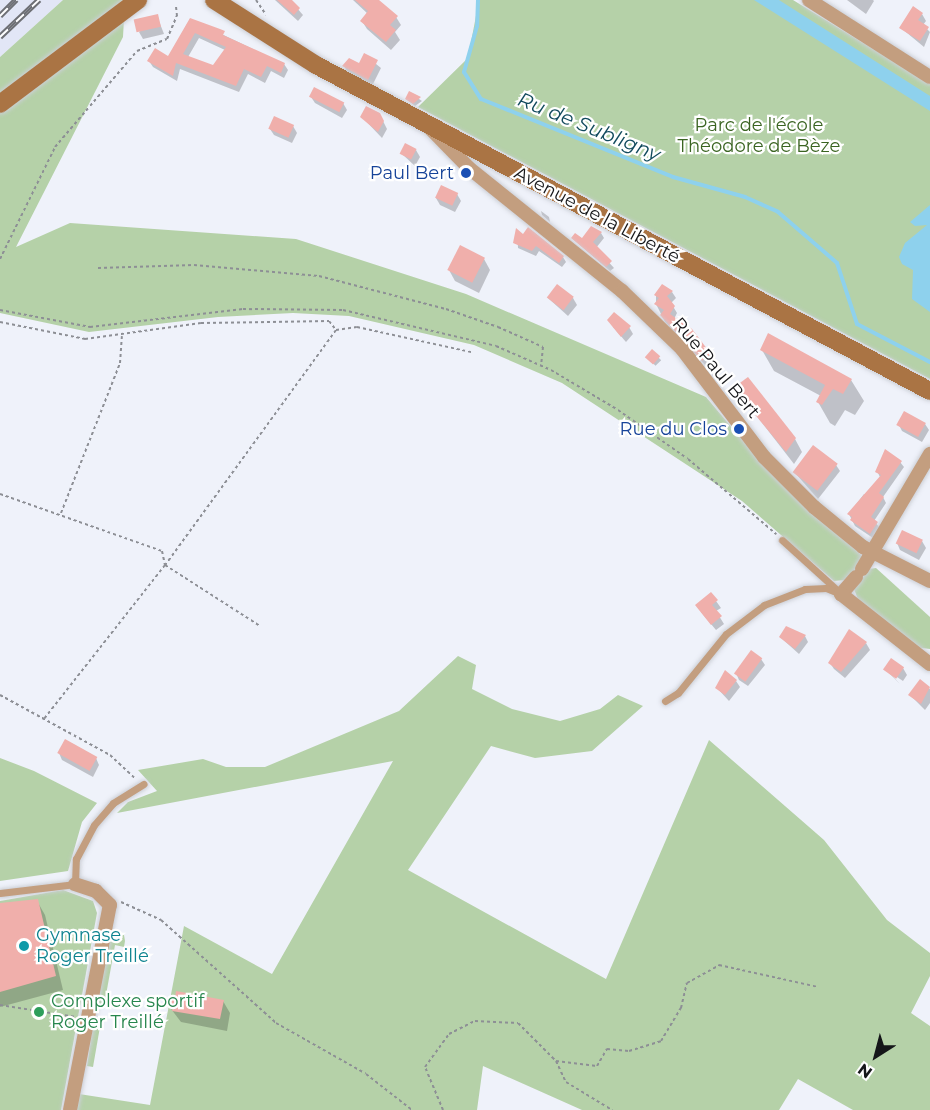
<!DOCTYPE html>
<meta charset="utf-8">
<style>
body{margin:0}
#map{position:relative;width:930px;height:1110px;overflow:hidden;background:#eff2fa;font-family:Montserrat,sans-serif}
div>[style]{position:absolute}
.built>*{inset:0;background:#e2e6f6}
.green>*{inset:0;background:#b5d1a8}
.water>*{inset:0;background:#8ed1ed}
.shadow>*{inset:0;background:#0003;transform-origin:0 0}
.stream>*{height:4px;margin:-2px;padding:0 2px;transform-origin:2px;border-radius:2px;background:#8ed1ed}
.building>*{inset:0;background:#f0afab;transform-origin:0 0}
.path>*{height:2px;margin-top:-1px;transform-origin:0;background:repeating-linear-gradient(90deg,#8d8f95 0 3px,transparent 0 6px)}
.roads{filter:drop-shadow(0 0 2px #cccfd6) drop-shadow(0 0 2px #cccfd6)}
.service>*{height:7px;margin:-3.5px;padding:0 3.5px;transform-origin:3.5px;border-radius:3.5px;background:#c39e7f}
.minor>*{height:14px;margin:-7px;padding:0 7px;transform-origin:7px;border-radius:7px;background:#c39e7f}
.secondary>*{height:18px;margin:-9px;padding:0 9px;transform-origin:9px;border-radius:9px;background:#aa7444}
.rail>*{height:6px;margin-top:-3px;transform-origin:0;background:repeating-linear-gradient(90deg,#fff 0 11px,#6d6f74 0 22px);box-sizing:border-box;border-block:2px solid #6d6f74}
.dots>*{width:16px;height:16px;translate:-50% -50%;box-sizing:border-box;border:3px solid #fff;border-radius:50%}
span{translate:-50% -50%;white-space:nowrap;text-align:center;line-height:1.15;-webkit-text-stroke:4.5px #fff;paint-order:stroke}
.park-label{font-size:18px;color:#3a6421}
.transit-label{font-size:18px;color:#164399}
.right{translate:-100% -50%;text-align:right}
.street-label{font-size:18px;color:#151619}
.culture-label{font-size:18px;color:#0d838f}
.left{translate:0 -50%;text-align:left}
.leisure-label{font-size:18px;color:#27864d}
.water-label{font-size:20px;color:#114a5d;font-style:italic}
.north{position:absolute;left:846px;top:1026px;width:60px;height:60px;-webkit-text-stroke:4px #fff;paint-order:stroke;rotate:216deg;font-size:16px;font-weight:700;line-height:24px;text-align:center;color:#151619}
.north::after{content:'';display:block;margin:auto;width:21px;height:27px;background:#151619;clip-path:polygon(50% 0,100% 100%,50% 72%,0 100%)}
</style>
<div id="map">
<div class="built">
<i style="clip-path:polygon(0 0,63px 0,0 57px)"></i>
</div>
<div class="green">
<i style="clip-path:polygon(63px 0,125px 0,123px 37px,16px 247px,70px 223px,296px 239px,466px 294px,706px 397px,771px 474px,861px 555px,861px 563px,846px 580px,834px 581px,742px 501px,562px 383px,474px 345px,349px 316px,293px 313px,218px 317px,89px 332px,0 313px,0 57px)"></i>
<i style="clip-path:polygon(479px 0,793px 0,930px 84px,930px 379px,418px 107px,468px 58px)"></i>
<i style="clip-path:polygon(876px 568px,930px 617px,930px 649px,913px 647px,859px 602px,854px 589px,869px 569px)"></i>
<i style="clip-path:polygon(458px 656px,476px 665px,472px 689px,512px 709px,560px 721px,600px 709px,618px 695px,643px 706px,592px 751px,535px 758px,491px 746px,408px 870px,606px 979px,709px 740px,824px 840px,887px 920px,930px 953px,930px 976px,911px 1013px,930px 1026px,930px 1110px,853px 1110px,798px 1079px,779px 1110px,582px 1110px,483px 1066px,477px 1110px,76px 1110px,79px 1094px,150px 1105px,184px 926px,272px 974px,393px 761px,117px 813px,128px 802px,157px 791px,138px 770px,203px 759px,226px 767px,265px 767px,399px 711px)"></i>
<i style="clip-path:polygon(0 758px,34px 771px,97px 803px,82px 822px,68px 871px,0 881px)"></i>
<i style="clip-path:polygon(63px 890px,93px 901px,97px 913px,61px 1110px,0 1110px,0 901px)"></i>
<i style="clip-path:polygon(114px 933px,124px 935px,125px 941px,124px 947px,115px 945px,104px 1006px,97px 1005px,110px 936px)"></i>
<i style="clip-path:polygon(94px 1020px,101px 1021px,93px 1067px,87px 1066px)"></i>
</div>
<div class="water">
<i style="clip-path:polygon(754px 0,779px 0,930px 96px,930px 111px)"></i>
<i style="clip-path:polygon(930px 205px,930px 312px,912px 299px,913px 270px,902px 264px,899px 257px,905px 243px,927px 225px,915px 226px,910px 222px)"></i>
</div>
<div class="shadow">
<i style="clip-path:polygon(275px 0,290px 0,303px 15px,298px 21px)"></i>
<i style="clip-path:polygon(353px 0,378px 0,396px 17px,401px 25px,395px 32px,400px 40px,391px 50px,367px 29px,362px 21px,368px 14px)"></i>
<i style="clip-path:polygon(847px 0,873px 0,874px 1px,866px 14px)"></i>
<i style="clip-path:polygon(922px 14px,926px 21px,923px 25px,930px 32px,924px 47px,901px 28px)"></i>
<i style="clip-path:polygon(157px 16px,164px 34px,143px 39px,139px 32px)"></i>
<i style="clip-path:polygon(evenodd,190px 19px,284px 64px,288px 70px,284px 78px,271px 71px,265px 83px,248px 74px,239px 92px,180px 69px,177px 81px,153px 67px,149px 61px,168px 58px,190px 19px,199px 38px,225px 50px,214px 67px,188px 57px,199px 38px)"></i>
<i style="clip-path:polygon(365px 55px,381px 68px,372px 86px,348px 73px,344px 66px,359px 65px)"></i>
<i style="clip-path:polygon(410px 93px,422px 101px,415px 106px,406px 99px)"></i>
<i style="clip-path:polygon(311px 97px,343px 103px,347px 110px,342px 118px,315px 103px)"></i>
<i style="clip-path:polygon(362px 117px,383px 121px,387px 129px,382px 138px)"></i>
<i style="clip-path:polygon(293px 126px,297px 133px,292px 143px,274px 135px,270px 129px)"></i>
<i style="clip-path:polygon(416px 150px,420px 157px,415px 166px,402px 154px)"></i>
<i style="clip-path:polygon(457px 194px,461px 201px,455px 212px,440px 205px,436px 198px)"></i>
<i style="clip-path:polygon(541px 211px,549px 217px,550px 222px,542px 215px)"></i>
<i style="clip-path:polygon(517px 231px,563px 257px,566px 262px,562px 267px,539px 251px,536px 256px,518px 248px)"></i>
<i style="clip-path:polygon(601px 233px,604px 238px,596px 248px,614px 268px,610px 271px,573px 239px,582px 240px)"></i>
<i style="clip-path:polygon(484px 259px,490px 270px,479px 293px,455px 281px,449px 270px)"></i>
<i style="clip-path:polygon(672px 292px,676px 298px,671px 303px,677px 313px,674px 319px,691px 330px,710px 355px,714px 362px,707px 367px,665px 322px,656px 304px,656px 295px)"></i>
<i style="clip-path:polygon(548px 298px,573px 298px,577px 305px,568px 316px)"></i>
<i style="clip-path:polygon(613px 327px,629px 327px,633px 334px,626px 342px)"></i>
<i style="clip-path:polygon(762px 350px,851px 380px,864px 401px,855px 415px,845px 410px,835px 426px,830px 423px,818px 402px,821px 396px,774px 371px)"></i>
<i style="left:652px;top:351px;width:13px;height:8px;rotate:45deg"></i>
<i style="clip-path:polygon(735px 388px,795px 439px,802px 452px,794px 464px)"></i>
<i style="clip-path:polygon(925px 424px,929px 430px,922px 442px,902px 431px,899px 425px)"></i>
<i style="clip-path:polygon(900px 462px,904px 467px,883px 497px,886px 503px,874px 521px,880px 528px,873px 538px,855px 526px,849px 514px,864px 494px,868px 497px,880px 477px,877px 471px)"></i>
<i style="clip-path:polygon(836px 465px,840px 471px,818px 499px,794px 472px)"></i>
<i style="clip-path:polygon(922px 541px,926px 548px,919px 560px,900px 550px,897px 543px)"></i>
<i style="clip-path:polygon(711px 594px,721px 608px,716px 611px,724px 624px,716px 630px,701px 612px)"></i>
<i style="clip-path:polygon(805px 636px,808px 642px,799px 654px,780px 637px)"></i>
<i style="clip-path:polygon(866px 643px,870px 650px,845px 678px,834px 669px,830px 663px)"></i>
<i style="clip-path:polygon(761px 659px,765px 665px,748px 686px,739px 680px,736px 673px)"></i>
<i style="clip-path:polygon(903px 668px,907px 675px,903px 681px,888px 671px,900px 684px,885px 669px)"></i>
<i style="clip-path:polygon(736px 681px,740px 687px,729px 701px,717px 688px)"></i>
<i style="clip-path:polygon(920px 682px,930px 689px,930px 703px,925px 710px,910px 695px)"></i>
<i style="clip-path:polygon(59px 753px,96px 758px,99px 765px,93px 777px,62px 760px)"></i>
<i style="clip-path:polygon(37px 901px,45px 915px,63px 990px,0 1007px,0 904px)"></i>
<i style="clip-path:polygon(177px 993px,223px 1001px,230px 1013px,227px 1031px,181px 1022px,168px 1005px,176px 1000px)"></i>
</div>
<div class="stream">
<i style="left:478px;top:0;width:26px;rotate:92deg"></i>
<i style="left:477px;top:26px;width:48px;rotate:105.8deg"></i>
<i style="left:464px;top:72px;width:32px;rotate:58deg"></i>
<i style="left:481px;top:99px;width:207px;rotate:22.1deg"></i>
<i style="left:673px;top:177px;width:75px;rotate:15.5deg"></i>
<i style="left:745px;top:197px;width:36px;rotate:24deg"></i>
<i style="left:778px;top:212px;width:78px;rotate:40.8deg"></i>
<i style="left:837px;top:263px;width:64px;rotate:71.8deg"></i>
<i style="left:857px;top:324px;width:82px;rotate:27.5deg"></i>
</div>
<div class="building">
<i style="clip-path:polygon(277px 0,292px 0,300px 8px,294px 15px)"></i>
<i style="clip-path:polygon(355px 0,379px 0,398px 16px,390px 25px,396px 30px,386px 42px,360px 21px,368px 11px)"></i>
<i style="clip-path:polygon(913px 6px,923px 13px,918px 20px,929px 27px,920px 41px,899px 28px)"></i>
<i style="left:158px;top:14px;width:13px;height:25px;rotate:77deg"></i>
<i style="clip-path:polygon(evenodd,190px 18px,220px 29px,225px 31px,223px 35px,285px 63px,281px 73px,267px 66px,261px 77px,244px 69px,236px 86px,176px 63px,173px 76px,147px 61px,155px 48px,168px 56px,190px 18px,195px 33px,226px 47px,213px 65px,183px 54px,195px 33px)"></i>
<i style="clip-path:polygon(364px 53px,378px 60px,368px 80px,342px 66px,349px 58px,359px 63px)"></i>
<i style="left:314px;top:87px;width:34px;height:11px;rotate:27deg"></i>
<i style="clip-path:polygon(409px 91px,421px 97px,413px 104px,405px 99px)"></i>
<i style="clip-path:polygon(366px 106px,380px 113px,384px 121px,378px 132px,360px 117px)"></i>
<i style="left:274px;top:116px;width:22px;height:14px;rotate:24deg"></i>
<i style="left:405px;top:143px;width:13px;height:12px;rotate:27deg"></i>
<i style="left:441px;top:185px;width:19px;height:14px;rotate:25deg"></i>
<i style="clip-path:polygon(591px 226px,602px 232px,593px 242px,612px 261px,606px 267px,571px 238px,575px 233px,582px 238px)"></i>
<i style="clip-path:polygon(528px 227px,564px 256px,559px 263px,536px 246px,532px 251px,513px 243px,516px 228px,523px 234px)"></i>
<i style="left:460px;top:245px;width:28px;height:28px;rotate:27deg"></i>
<i style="left:557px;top:284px;width:21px;height:17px;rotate:37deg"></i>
<i style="clip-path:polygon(662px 284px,673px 291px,667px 296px,675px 306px,670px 314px,692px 329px,711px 354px,702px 361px,660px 315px,664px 310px,654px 304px,659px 298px,654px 295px)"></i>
<i style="clip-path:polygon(614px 312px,631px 326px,621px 337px,607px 320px)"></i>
<i style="clip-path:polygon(768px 333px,852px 379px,843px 394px,833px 389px,822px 405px,816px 402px,825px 385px,760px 350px)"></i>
<i style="left:652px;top:349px;width:11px;height:11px;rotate:41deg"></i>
<i style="clip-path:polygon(748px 377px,796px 438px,786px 452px,733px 388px)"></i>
<i style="left:904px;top:411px;width:25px;height:16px;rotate:29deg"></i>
<i style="left:813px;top:445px;width:31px;height:34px;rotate:37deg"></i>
<i style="clip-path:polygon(885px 449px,902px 461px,879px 493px,884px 497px,871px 517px,878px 522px,870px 534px,850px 520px,852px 517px,847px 514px,881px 475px,875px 472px)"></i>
<i style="left:902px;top:530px;width:23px;height:15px;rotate:25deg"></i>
<i style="clip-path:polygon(711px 592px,718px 600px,712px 605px,722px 616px,711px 625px,695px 605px)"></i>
<i style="clip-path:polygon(786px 626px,806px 635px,795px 649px,779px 637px)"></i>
<i style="clip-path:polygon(849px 629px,867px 642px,841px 672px,828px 663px)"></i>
<i style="left:751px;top:650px;width:14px;height:29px;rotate:36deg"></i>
<i style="left:891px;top:658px;width:16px;height:14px;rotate:35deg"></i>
<i style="clip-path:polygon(725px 670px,737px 680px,725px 695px,715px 688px)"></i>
<i style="clip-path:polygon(920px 679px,930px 687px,921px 704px,908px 695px)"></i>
<i style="left:65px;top:739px;width:37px;height:16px;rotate:29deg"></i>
<i style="clip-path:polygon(38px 899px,56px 976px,0 992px,0 903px)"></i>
<i style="clip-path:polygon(176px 991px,224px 1000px,220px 1019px,172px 1011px,173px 1007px,166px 1006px,168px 997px,175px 998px)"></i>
</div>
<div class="path">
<i style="left:256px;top:0;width:18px;rotate:56deg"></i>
<i style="left:0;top:259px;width:125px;rotate:-63.8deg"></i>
<i style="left:55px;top:147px;width:126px;rotate:-49.5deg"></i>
<i style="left:137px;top:51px;width:32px;rotate:-22deg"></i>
<i style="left:167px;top:39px;width:25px;rotate:-67deg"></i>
<i style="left:177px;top:16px;width:10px;rotate:-96deg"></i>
<i style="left:98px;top:268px;width:96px;rotate:-1.8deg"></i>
<i style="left:194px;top:265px;width:125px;rotate:5deg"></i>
<i style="left:319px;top:276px;width:131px;rotate:14.6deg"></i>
<i style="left:446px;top:309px;width:55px;rotate:19.1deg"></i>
<i style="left:498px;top:327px;width:49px;rotate:24deg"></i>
<i style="left:543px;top:347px;width:19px;rotate:96deg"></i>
<i style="left:0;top:310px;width:92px;rotate:10.7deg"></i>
<i style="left:90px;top:327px;width:154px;rotate:-6.7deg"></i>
<i style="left:243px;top:309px;width:100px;rotate:0.6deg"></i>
<i style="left:343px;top:310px;width:157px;rotate:13.2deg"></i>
<i style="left:496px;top:346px;width:60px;rotate:23.6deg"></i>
<i style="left:551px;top:370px;width:78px;rotate:30.8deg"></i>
<i style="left:618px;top:410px;width:85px;rotate:35deg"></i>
<i style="left:688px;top:459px;width:116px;rotate:40.4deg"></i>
<i style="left:0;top:322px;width:87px;rotate:11.3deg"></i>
<i style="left:85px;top:339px;width:117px;rotate:-7.9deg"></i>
<i style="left:201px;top:323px;width:128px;rotate:-0.9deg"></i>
<i style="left:329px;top:321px;width:11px;rotate:52deg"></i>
<i style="left:336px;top:330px;width:291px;rotate:126deg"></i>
<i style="left:165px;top:565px;width:196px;rotate:128.2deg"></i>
<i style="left:336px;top:330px;width:21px;rotate:-8deg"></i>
<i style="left:357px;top:327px;width:117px;rotate:12.4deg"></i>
<i style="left:0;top:494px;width:172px;rotate:19.4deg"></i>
<i style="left:162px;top:551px;width:14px;rotate:78deg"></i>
<i style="left:165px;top:565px;width:113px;rotate:32.7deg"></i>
<i style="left:61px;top:513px;width:161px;rotate:-68.5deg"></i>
<i style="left:120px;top:363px;width:27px;rotate:-86deg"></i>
<i style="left:0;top:695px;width:125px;rotate:28.6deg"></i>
<i style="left:110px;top:755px;width:35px;rotate:43deg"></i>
<i style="left:121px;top:902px;width:44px;rotate:24.2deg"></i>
<i style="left:161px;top:920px;width:154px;rotate:41.8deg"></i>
<i style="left:276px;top:1023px;width:103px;rotate:29.5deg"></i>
<i style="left:366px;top:1074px;width:58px;rotate:38deg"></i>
<i style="left:152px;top:998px;width:15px;rotate:11deg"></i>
<i style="left:0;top:1005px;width:77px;rotate:9deg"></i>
<i style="left:556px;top:1061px;width:23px;rotate:65deg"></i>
<i style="left:566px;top:1082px;width:54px;rotate:31.3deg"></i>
<i style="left:443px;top:1110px;width:47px;rotate:-112.7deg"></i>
<i style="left:425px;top:1067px;width:41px;rotate:-54deg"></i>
<i style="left:449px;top:1034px;width:29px;rotate:-27deg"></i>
<i style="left:475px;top:1021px;width:43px;rotate:2.7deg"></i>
<i style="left:518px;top:1023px;width:54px;rotate:45deg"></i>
<i style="left:556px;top:1061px;width:41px;rotate:7deg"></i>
<i style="left:597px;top:1066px;width:20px;rotate:-60deg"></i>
<i style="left:607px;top:1049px;width:22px;rotate:5deg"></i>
<i style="left:629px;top:1051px;width:34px;rotate:-17deg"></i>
<i style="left:661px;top:1041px;width:39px;rotate:-59deg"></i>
<i style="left:681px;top:1008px;width:26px;rotate:-77deg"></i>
<i style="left:687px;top:983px;width:37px;rotate:-29deg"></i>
<i style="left:719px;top:965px;width:101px;rotate:12.5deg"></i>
</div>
<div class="roads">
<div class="service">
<i style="left:782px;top:540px;width:74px;rotate:42.3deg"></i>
<i style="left:665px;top:701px;width:15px;rotate:-32deg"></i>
<i style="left:678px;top:693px;width:76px;rotate:-50.9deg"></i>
<i style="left:726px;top:634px;width:48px;rotate:-37.3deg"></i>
<i style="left:764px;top:605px;width:44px;rotate:-21.3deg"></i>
<i style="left:805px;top:589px;width:21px;rotate:-3deg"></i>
<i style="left:826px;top:588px;width:16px;rotate:22deg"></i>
<i style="left:0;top:893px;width:76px;rotate:-6.8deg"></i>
<i style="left:75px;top:884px;width:25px;rotate:-88deg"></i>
<i style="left:76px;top:859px;width:38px;rotate:-62deg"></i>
<i style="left:94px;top:825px;width:29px;rotate:-49deg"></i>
<i style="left:113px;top:803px;width:36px;rotate:-32deg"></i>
</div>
<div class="minor">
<i style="left:809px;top:0;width:143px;rotate:32.5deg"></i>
<i style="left:429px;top:127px;width:57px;rotate:45.7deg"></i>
<i style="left:469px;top:168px;width:196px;rotate:38.8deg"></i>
<i style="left:622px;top:291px;width:83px;rotate:44deg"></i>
<i style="left:682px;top:349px;width:136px;rotate:52.8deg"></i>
<i style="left:764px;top:457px;width:71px;rotate:45deg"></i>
<i style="left:814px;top:507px;width:63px;rotate:39.2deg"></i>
<i style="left:863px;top:547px;width:75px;rotate:26.9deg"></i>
<i style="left:862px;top:569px;width:134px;rotate:-59.4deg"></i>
<i style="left:856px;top:577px;width:23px;rotate:131deg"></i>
<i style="left:841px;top:594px;width:113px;rotate:38.2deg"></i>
<i style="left:70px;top:1110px;width:209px;rotate:-79deg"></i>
<i style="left:110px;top:905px;width:20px;rotate:-135deg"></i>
<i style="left:96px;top:891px;width:22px;rotate:-162deg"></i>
</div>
<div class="secondary">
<i style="left:214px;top:0;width:121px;rotate:32.5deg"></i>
<i style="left:316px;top:65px;width:695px;rotate:27.97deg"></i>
<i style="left:0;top:104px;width:173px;rotate:-37deg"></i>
</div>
</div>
<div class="rail">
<i style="left:0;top:16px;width:23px;rotate:-45deg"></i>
<i style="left:0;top:37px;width:54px;rotate:-43.5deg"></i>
</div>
<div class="dots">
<i style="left:466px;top:173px;background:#1a4fb4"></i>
<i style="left:739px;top:429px;background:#1a4fb4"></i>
<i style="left:24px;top:946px;background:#0f9aa8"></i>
<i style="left:39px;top:1012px;background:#2e9e5b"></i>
</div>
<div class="park-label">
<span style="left:759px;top:136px">Parc de l'école<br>Théodore de Bèze</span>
</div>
<div class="transit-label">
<span class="right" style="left:454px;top:173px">Paul Bert</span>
<span class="right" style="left:727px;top:429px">Rue du Clos</span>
</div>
<div class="street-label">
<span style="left:597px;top:215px;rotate:28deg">Avenue de la Liberté</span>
<span style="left:716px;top:368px;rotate:50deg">Rue Paul Bert</span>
</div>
<div class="culture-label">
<span class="left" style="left:36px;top:946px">Gymnase<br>Roger Treillé</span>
</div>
<div class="leisure-label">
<span class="left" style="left:51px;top:1012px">Complexe sportif<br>Roger Treillé</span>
</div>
<div class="water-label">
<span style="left:589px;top:127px;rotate:22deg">Ru de Subligny</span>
</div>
<div class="north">N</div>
</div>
